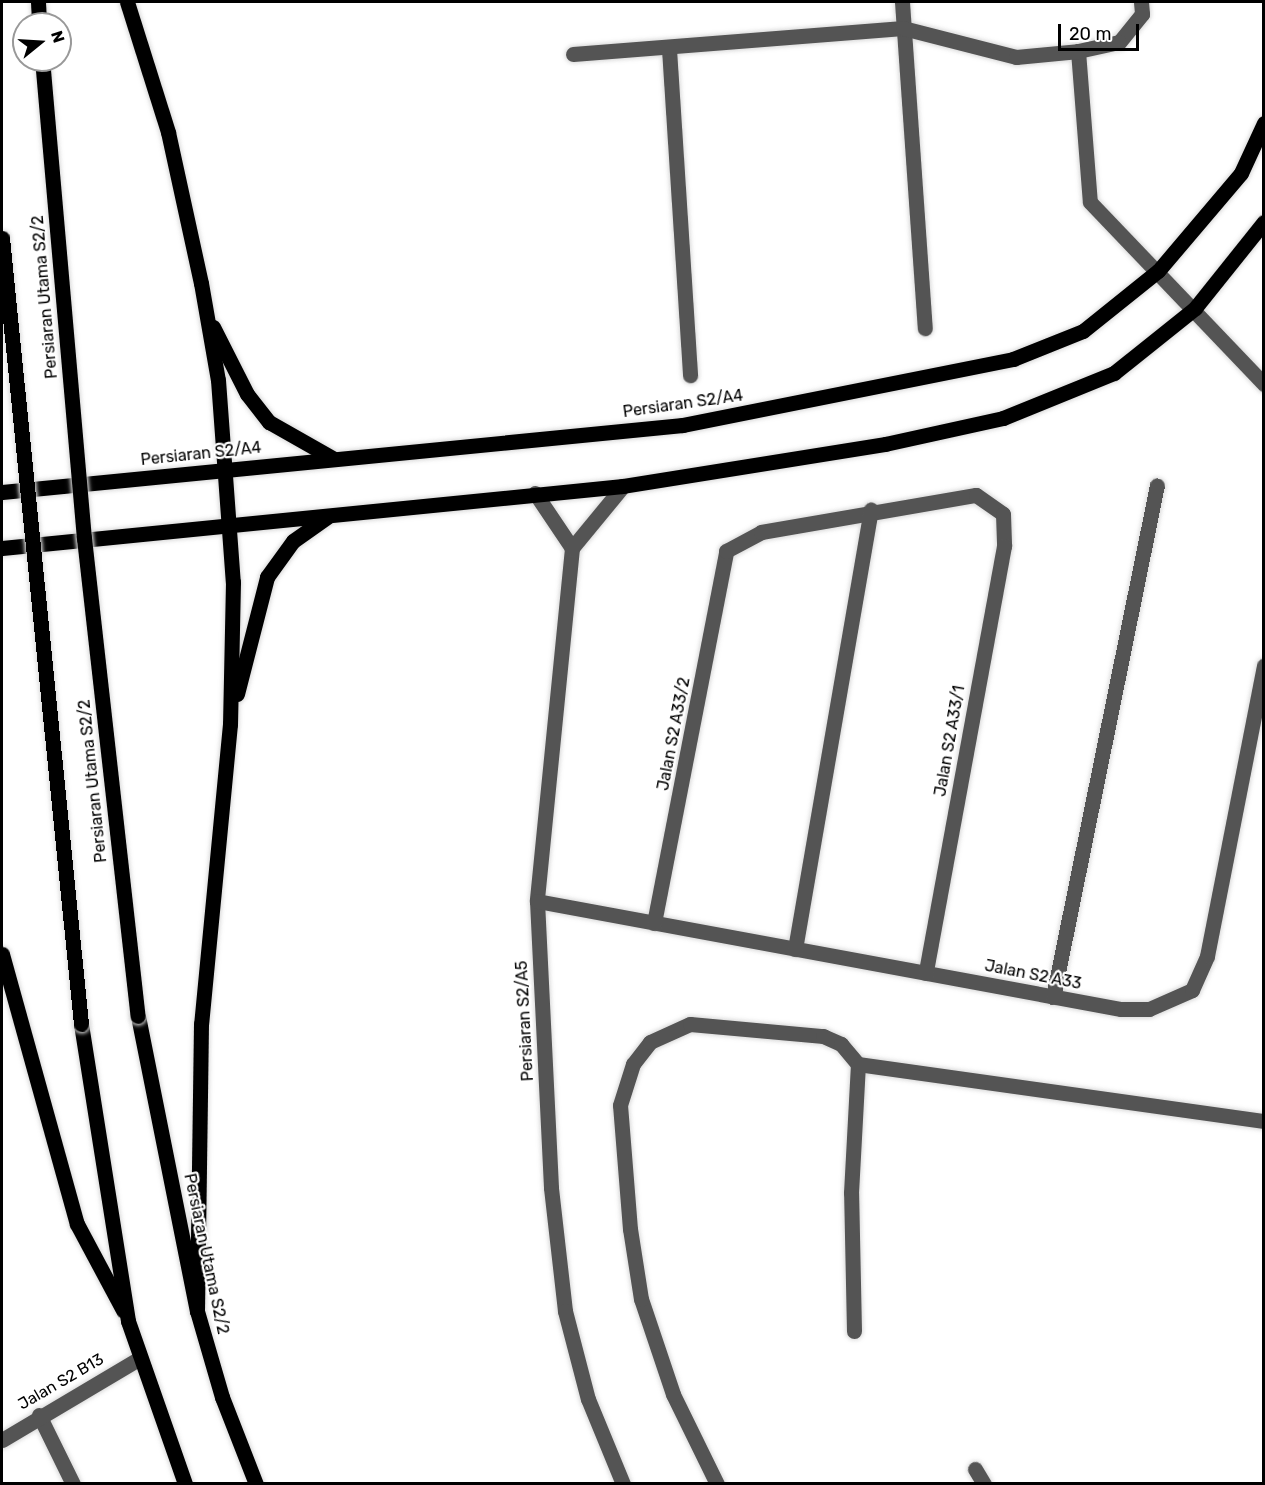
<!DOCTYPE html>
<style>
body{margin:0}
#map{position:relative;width:1265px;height:1485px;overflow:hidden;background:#fff;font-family:Rubik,sans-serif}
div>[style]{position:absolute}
.roads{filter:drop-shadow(0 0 2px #dbdbdb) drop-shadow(0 0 2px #dbdbdb)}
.minor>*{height:15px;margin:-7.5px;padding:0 7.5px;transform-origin:7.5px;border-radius:7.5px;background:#545454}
.major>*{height:15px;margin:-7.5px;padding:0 7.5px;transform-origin:7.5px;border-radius:7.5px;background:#000}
.bridges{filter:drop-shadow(0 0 2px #dbdbdb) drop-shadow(0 0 2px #dbdbdb)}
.major-bridge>*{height:15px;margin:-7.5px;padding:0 7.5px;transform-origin:7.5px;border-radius:7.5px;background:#000}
span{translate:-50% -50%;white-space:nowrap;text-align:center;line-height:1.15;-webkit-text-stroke:4.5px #fff;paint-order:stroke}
.street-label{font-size:16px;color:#000}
.frame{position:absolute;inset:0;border:3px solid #000;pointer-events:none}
.north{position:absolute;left:12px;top:12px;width:60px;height:60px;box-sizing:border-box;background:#fff;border:2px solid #999;border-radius:50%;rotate:72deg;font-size:16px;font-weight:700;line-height:24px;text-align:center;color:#000}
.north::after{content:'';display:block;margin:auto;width:21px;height:27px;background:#000;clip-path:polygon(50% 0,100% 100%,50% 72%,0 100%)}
.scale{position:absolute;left:1058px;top:24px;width:81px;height:27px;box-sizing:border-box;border:3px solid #000;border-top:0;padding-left:8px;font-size:18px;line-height:21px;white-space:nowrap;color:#000;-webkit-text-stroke:4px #fff;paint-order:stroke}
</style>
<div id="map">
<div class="roads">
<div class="minor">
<i style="left:902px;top:2px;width:327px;rotate:86deg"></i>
<i style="left:1141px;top:2px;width:12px;rotate:85deg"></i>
<i style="left:1142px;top:14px;width:36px;rotate:129deg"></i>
<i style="left:1119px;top:42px;width:42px;rotate:167.6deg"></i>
<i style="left:1078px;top:51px;width:151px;rotate:85.5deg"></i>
<i style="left:1090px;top:202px;width:252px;rotate:46.3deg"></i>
<i style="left:669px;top:49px;width:327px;rotate:86.3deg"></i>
<i style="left:573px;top:54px;width:331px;rotate:-4.5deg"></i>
<i style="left:903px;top:28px;width:117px;rotate:14.4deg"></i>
<i style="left:1016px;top:57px;width:62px;rotate:-5.5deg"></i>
<i style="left:535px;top:493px;width:66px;rotate:56.1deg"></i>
<i style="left:572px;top:548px;width:355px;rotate:95.7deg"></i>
<i style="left:537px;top:901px;width:287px;rotate:87.2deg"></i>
<i style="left:551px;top:1188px;width:124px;rotate:83.5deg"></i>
<i style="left:565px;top:1311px;width:91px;rotate:75.4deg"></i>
<i style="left:588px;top:1399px;width:92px;rotate:67.6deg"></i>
<i style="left:572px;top:548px;width:80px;rotate:-50.6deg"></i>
<i style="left:537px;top:901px;width:594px;rotate:10.48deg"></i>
<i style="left:1121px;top:1009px;width:28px"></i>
<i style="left:1149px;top:1009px;width:47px;rotate:-23.8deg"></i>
<i style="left:1192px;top:990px;width:37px;rotate:-66deg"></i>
<i style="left:1207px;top:956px;width:296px;rotate:-78.9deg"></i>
<i style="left:654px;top:923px;width:379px;rotate:-79deg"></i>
<i style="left:726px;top:551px;width:40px;rotate:-28deg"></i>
<i style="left:761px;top:532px;width:218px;rotate:-9.8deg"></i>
<i style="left:976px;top:495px;width:33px;rotate:35deg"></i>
<i style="left:1003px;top:514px;width:32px;rotate:88deg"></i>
<i style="left:1004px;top:546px;width:434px;rotate:100.4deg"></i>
<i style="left:795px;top:949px;width:446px;rotate:-80.2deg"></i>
<i style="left:1053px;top:997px;width:522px;rotate:-78.52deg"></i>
<i style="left:854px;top:1331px;width:138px;rotate:-91.2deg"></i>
<i style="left:851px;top:1193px;width:129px;rotate:-86.9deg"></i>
<i style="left:39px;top:1415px;width:77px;rotate:63.8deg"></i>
<i style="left:2px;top:1440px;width:161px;rotate:-30.7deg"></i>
<i style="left:975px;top:1469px;width:17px;rotate:59deg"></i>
<i style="left:717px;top:1484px;width:100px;rotate:-116.1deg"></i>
<i style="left:673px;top:1394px;width:100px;rotate:-108.6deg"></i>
<i style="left:641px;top:1299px;width:71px;rotate:-98.9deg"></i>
<i style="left:630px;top:1229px;width:124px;rotate:-94.6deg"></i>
<i style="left:620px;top:1105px;width:43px;rotate:-72.4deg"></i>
<i style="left:633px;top:1064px;width:28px;rotate:-52deg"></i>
<i style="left:650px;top:1042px;width:44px;rotate:-24.2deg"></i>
<i style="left:690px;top:1024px;width:134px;rotate:5.2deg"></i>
<i style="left:823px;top:1036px;width:20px;rotate:24deg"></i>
<i style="left:841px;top:1044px;width:26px;rotate:50deg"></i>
<i style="left:858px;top:1064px;width:410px;rotate:8deg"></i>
</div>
<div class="major">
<i style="left:38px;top:2px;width:22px;rotate:87deg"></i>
<i style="left:127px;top:2px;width:136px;rotate:72.5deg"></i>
<i style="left:168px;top:132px;width:155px;rotate:77.7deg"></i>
<i style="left:201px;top:283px;width:98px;rotate:80.1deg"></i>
<i style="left:218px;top:380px;width:203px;rotate:85.8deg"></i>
<i style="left:233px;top:582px;width:142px;rotate:91.2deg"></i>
<i style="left:230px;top:724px;width:301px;rotate:95.5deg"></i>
<i style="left:201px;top:1024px;width:287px;rotate:90.8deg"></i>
<i style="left:213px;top:327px;width:75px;rotate:63.1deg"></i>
<i style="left:247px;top:394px;width:36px;rotate:52deg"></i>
<i style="left:269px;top:422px;width:75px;rotate:29.6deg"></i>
<i style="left:2px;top:492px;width:684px;rotate:-5.62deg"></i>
<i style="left:683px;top:425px;width:337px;rotate:-11.3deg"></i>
<i style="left:1013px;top:359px;width:75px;rotate:-21.8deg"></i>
<i style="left:1083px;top:331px;width:96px;rotate:-38.7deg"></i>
<i style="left:1158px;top:271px;width:128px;rotate:-49.7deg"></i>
<i style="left:1241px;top:173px;width:55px;rotate:-65.3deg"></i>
<i style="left:2px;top:548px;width:624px;rotate:-5.7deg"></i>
<i style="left:623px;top:486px;width:265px;rotate:-9.1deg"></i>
<i style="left:885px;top:444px;width:121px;rotate:-12.4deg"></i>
<i style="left:1003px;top:418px;width:120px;rotate:-22.1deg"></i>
<i style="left:1114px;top:373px;width:104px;rotate:-38.7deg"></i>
<i style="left:1195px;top:308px;width:110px;rotate:-51.3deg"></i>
<i style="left:237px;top:694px;width:121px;rotate:-75.6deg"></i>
<i style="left:267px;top:577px;width:44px;rotate:-54.2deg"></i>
<i style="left:293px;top:541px;width:42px;rotate:-35.2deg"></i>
<i style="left:2px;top:954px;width:280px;rotate:74.5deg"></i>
<i style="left:77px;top:1224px;width:98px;rotate:61.9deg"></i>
<i style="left:138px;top:1016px;width:301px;rotate:78.7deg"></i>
<i style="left:197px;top:1311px;width:90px;rotate:73.8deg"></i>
<i style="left:222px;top:1397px;width:93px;rotate:68.7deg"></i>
<i style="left:81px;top:1024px;width:301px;rotate:81deg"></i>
<i style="left:128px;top:1321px;width:173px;rotate:70.7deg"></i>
</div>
</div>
<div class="bridges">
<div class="major-bridge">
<i style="left:43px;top:70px;width:470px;rotate:85deg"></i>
<i style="left:84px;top:538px;width:481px;rotate:83.6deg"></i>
<i style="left:2px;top:238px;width:790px;rotate:84.26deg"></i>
</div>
</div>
<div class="street-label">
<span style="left:45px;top:297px;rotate:-95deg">Persiaran Utama S2/2</span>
<span style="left:683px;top:404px;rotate:-8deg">Persiaran S2/A4</span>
<span style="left:201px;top:454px;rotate:-6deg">Persiaran S2/A4</span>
<span style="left:674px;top:734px;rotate:-79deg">Jalan S2 A33/2</span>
<span style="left:950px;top:741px;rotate:-80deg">Jalan S2 A33/1</span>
<span style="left:93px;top:781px;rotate:-96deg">Persiaran Utama S2/2</span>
<span style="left:1033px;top:975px;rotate:11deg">Jalan S2 A33</span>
<span style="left:525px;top:1021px;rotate:-93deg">Persiaran S2/A5</span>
<span style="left:206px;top:1254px;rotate:78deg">Persiaran Utama S2/2</span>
<span style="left:61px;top:1382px;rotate:-30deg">Jalan S2 B13</span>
</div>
<div class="frame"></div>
<div class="north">N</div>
<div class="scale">20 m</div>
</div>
